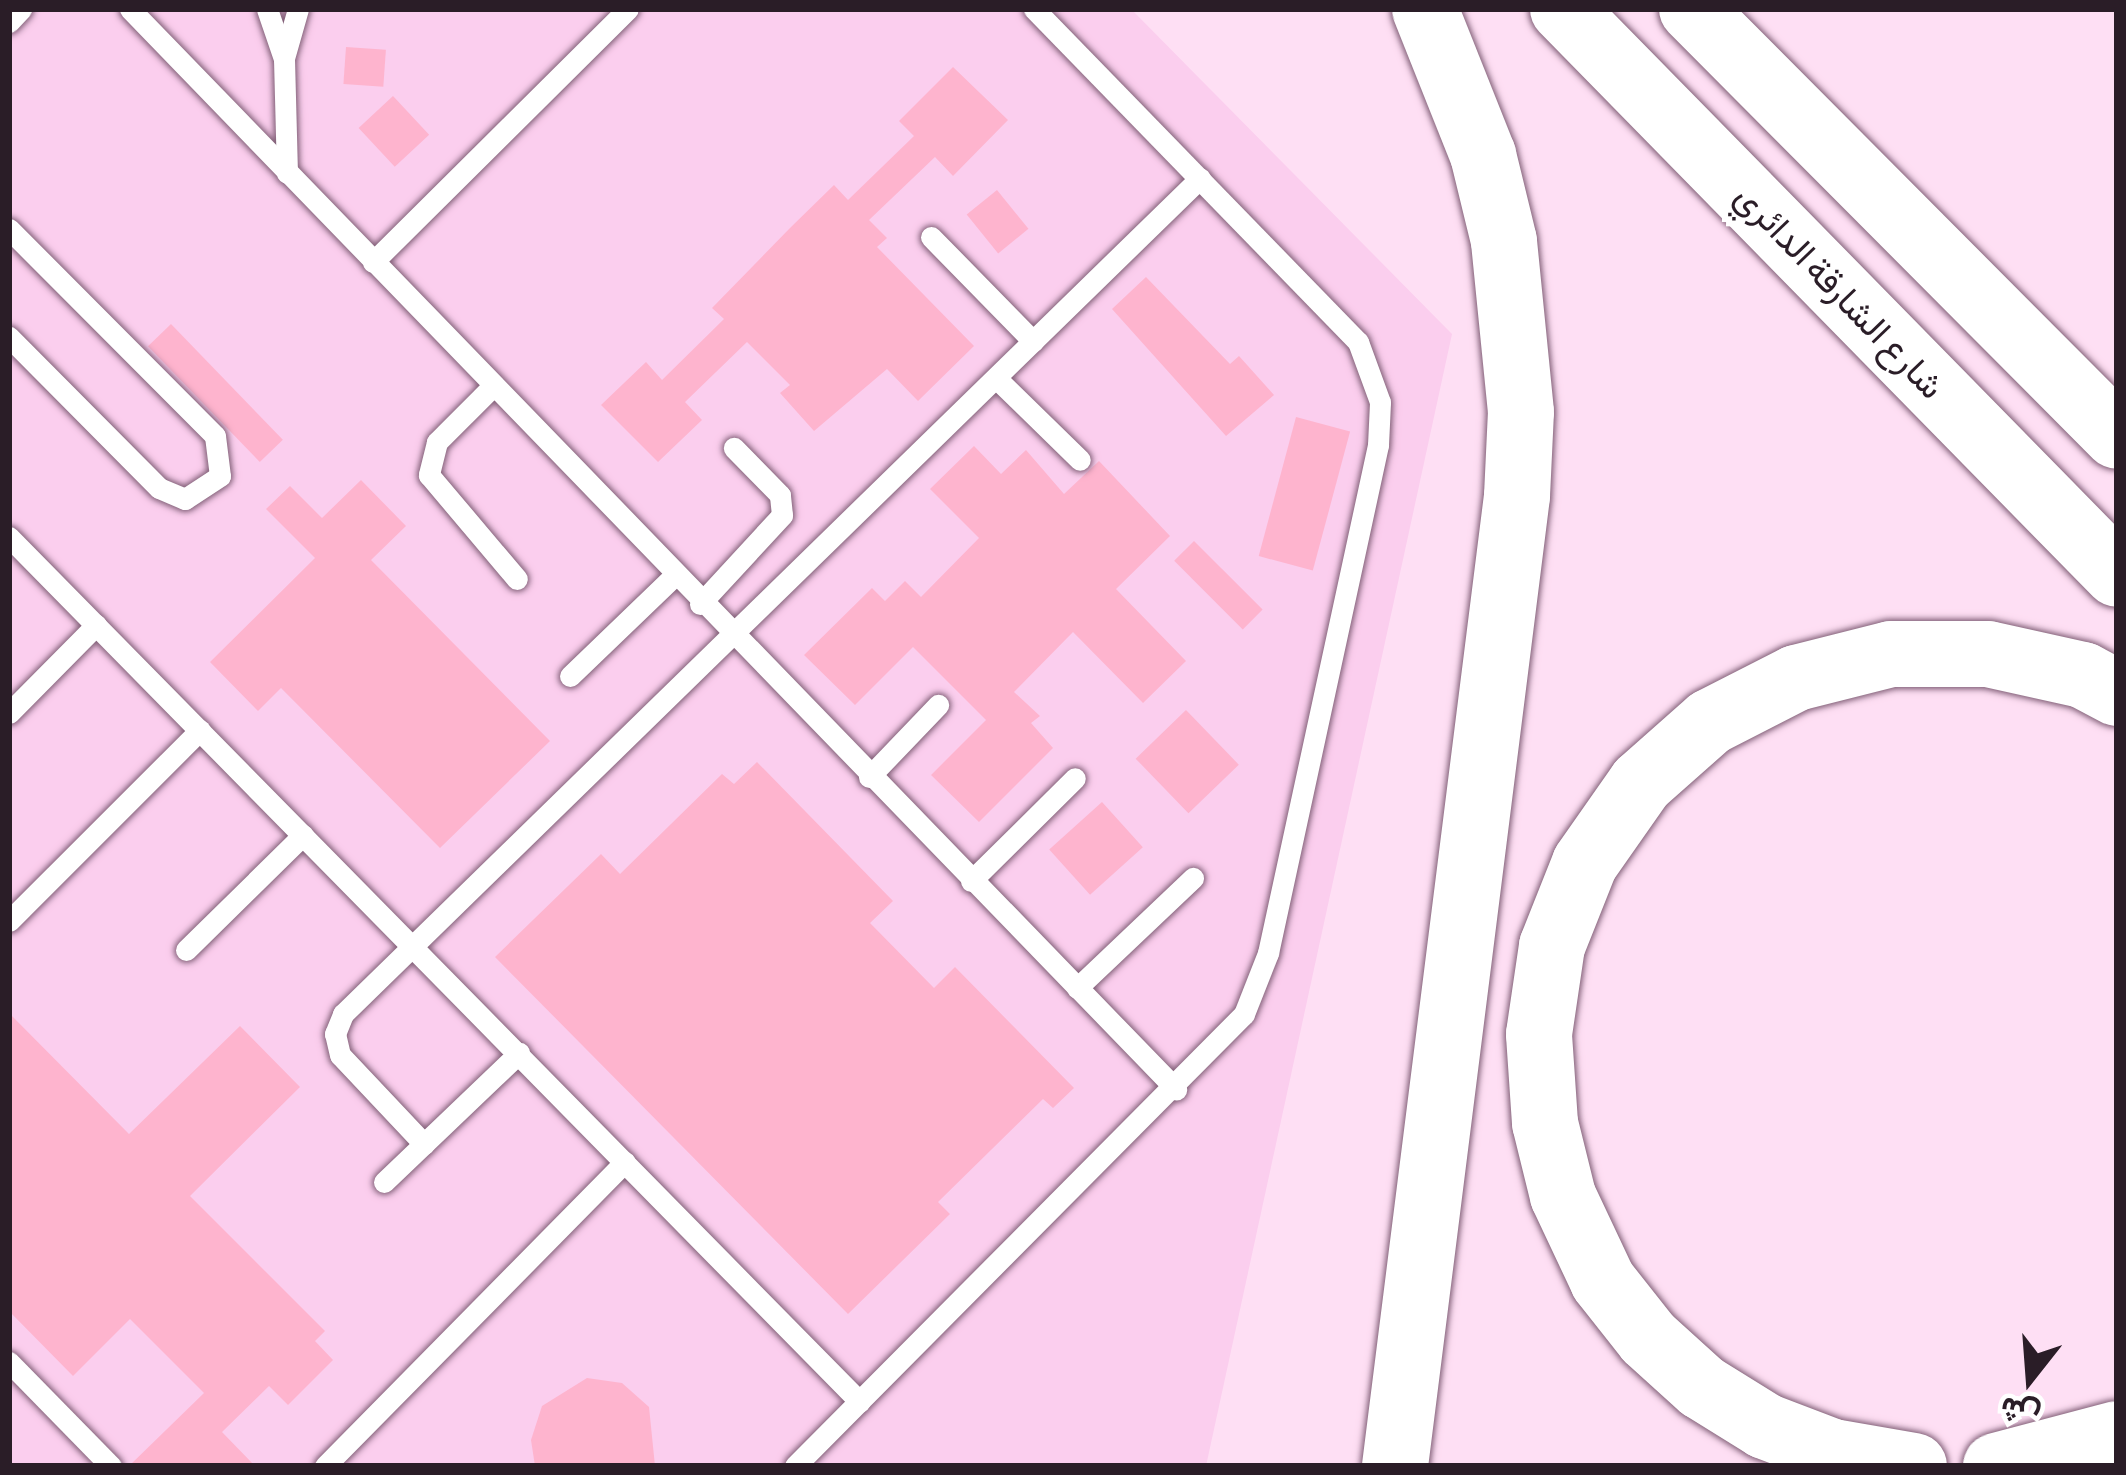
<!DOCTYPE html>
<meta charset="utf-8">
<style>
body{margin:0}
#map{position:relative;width:2126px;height:1475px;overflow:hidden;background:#fedff4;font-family:"Asap Condensed",Vazirmatn,sans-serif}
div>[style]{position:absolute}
.built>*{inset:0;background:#fbceee}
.building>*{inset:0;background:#feb4ce;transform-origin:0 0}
.roads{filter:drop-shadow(0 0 3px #826078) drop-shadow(0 0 3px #826078)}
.service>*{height:21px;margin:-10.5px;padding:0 10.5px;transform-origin:10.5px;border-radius:10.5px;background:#fff}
.motorway>*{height:66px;margin:-33px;padding:0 33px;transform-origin:33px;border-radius:33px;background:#fff}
span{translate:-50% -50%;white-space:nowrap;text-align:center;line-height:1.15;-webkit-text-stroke:12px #fff;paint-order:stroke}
.street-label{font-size:36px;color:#2a1d27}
.frame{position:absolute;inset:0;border:12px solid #2a1d27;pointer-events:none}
.north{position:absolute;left:1970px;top:1319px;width:120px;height:120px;-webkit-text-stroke:9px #fff;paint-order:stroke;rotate:197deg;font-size:33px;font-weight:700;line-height:48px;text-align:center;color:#2a1d27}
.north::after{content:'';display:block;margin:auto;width:42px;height:54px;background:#2a1d27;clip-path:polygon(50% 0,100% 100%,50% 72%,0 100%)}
</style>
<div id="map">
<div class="built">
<i style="clip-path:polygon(9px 9px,1131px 9px,1452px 334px,1206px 1466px,9px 1466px)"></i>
</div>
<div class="building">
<i style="left:346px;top:47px;width:40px;height:37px;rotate:4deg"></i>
<i style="clip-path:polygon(953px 67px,1008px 120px,953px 176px,935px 157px,869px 220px,887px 238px,877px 247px,974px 346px,918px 401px,887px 369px,814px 431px,780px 393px,790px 385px,747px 342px,685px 402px,702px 420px,658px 462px,601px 405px,646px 362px,662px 380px,724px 319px,712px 308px,790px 228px,834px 185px,848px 200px,914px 136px,899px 121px)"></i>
<i style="left:393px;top:96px;width:53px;height:47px;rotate:47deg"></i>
<i style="left:997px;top:190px;width:50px;height:39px;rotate:51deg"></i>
<i style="clip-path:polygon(1146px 277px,1230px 364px,1239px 356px,1274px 395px,1226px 436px,1112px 309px)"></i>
<i style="left:171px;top:324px;width:161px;height:32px;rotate:46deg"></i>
<i style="left:1296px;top:417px;width:56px;height:144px;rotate:15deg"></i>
<i style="clip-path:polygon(974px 446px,1001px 474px,1026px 450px,1064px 494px,1099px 461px,1170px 536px,1116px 589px,1186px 661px,1143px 703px,1073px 632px,1014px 692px,1040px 716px,1031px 723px,1053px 748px,979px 822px,931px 775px,986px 720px,913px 647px,855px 705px,804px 655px,872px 588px,885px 601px,905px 581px,921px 597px,979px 538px,930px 489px)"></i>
<i style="clip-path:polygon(361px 480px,406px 526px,371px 560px,550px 741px,440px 848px,281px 688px,258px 711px,210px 662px,315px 558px,266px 509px,290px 486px,322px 518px)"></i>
<i style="left:1194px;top:541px;width:97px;height:28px;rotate:45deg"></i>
<i style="left:1186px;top:710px;width:76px;height:70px;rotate:46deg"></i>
<i style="clip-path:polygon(757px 762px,893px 901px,870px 923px,934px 988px,955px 967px,1074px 1088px,1053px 1108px,1043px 1099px,938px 1202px,950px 1214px,848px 1314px,495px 957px,601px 854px,620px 874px,722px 774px,734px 784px)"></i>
<i style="left:1102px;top:802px;width:61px;height:71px;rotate:48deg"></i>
<i style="clip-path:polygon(9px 1013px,129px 1134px,240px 1026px,300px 1087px,190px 1196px,325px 1331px,315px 1341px,333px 1360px,288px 1405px,269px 1386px,222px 1432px,255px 1466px,129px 1466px,204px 1393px,130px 1319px,73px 1376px,9px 1311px)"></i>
<i style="clip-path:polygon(587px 1378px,622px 1383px,649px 1407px,655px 1466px,535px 1466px,531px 1440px,542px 1406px)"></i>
</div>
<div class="roads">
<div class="service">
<i style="left:130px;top:9px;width:1504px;rotate:45.92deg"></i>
<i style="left:267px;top:9px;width:53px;rotate:71.2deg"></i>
<i style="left:284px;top:59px;width:114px;rotate:88.5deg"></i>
<i style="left:9px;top:22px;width:18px;rotate:-47deg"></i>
<i style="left:284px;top:58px;width:51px;rotate:-74.1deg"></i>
<i style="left:9px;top:229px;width:292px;rotate:45.1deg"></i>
<i style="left:215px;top:436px;width:40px;rotate:82.9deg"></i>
<i style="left:220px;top:476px;width:42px;rotate:146.7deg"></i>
<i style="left:185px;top:499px;width:28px;rotate:-157deg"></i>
<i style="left:159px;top:488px;width:213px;rotate:-134.8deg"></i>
<i style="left:931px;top:237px;width:146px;rotate:45.6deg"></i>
<i style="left:373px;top:262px;width:359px;rotate:-44.8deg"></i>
<i style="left:996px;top:378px;width:117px;rotate:44.3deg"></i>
<i style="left:492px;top:387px;width:78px;rotate:135deg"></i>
<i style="left:437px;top:442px;width:34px;rotate:104deg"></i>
<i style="left:429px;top:475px;width:136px;rotate:49.8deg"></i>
<i style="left:9px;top:537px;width:1213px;rotate:45.47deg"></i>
<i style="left:700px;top:604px;width:121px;rotate:-47.3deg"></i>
<i style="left:782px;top:515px;width:20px;rotate:-96deg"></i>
<i style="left:780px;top:495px;width:66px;rotate:-134.4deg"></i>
<i style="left:570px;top:676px;width:143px;rotate:-43.9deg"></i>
<i style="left:9px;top:713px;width:124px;rotate:-45.3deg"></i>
<i style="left:869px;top:777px;width:100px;rotate:-46.2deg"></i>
<i style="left:971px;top:881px;width:146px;rotate:-44.7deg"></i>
<i style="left:9px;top:921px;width:270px;rotate:-45deg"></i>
<i style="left:186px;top:950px;width:164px;rotate:-44.5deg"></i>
<i style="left:1077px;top:988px;width:160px;rotate:-43.5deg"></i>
<i style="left:424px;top:1144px;width:122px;rotate:-133.3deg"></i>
<i style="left:340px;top:1055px;width:22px;rotate:-103deg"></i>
<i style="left:335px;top:1034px;width:22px;rotate:-68deg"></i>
<i style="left:343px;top:1014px;width:1197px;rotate:-44.29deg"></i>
<i style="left:384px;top:1182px;width:187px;rotate:-43.7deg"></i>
<i style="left:9px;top:1362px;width:146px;rotate:45.6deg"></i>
<i style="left:325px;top:1466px;width:427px;rotate:-45.4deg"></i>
<i style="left:795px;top:1466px;width:637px;rotate:-45.19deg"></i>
<i style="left:1244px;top:1014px;width:66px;rotate:-68.5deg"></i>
<i style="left:1268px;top:953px;width:520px;rotate:-77.78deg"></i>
<i style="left:1378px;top:445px;width:43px;rotate:-87.3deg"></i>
<i style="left:1380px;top:402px;width:64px;rotate:-110.1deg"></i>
<i style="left:1358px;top:342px;width:465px;rotate:-134.2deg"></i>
</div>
<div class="motorway">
<i style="left:1563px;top:9px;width:791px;rotate:45.56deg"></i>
<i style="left:1692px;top:9px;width:602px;rotate:45.13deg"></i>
<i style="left:1395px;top:1466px;width:978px;rotate:-82.83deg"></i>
<i style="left:1517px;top:496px;width:84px;rotate:-87.3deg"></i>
<i style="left:1521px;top:412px;width:172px;rotate:-95.7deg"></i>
<i style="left:1504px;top:241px;width:89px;rotate:-103.7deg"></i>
<i style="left:1483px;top:155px;width:157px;rotate:-111.7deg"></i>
<i style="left:1914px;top:1466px;width:82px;rotate:-170.2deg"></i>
<i style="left:1833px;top:1452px;width:73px;rotate:-159.1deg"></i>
<i style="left:1765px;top:1426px;width:74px;rotate:-148.2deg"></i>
<i style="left:1702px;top:1387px;width:73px;rotate:-137.8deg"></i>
<i style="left:1648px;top:1338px;width:73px;rotate:-128.3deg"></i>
<i style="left:1603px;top:1281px;width:94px;rotate:-115.2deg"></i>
<i style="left:1563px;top:1196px;width:75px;rotate:-103.9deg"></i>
<i style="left:1545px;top:1123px;width:89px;rotate:-93.9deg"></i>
<i style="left:1539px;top:1034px;width:89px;rotate:-81.6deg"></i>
<i style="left:1552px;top:946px;width:89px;rotate:-68.3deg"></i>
<i style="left:1585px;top:863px;width:98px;rotate:-55deg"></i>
<i style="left:1641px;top:783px;width:92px;rotate:-41.5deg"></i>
<i style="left:1710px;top:722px;width:97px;rotate:-27.1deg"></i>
<i style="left:1796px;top:678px;width:98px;rotate:-14.2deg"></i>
<i style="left:1891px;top:654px;width:97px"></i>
<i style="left:1988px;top:654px;width:97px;rotate:12.5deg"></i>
<i style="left:2083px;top:675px;width:38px;rotate:28deg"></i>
<i style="left:1996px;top:1466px;width:125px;rotate:-14.8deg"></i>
</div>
</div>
<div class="street-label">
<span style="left:1840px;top:291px;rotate:46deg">شارع الشارقة الدائري</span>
</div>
<div class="frame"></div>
<div class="north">ش</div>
</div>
